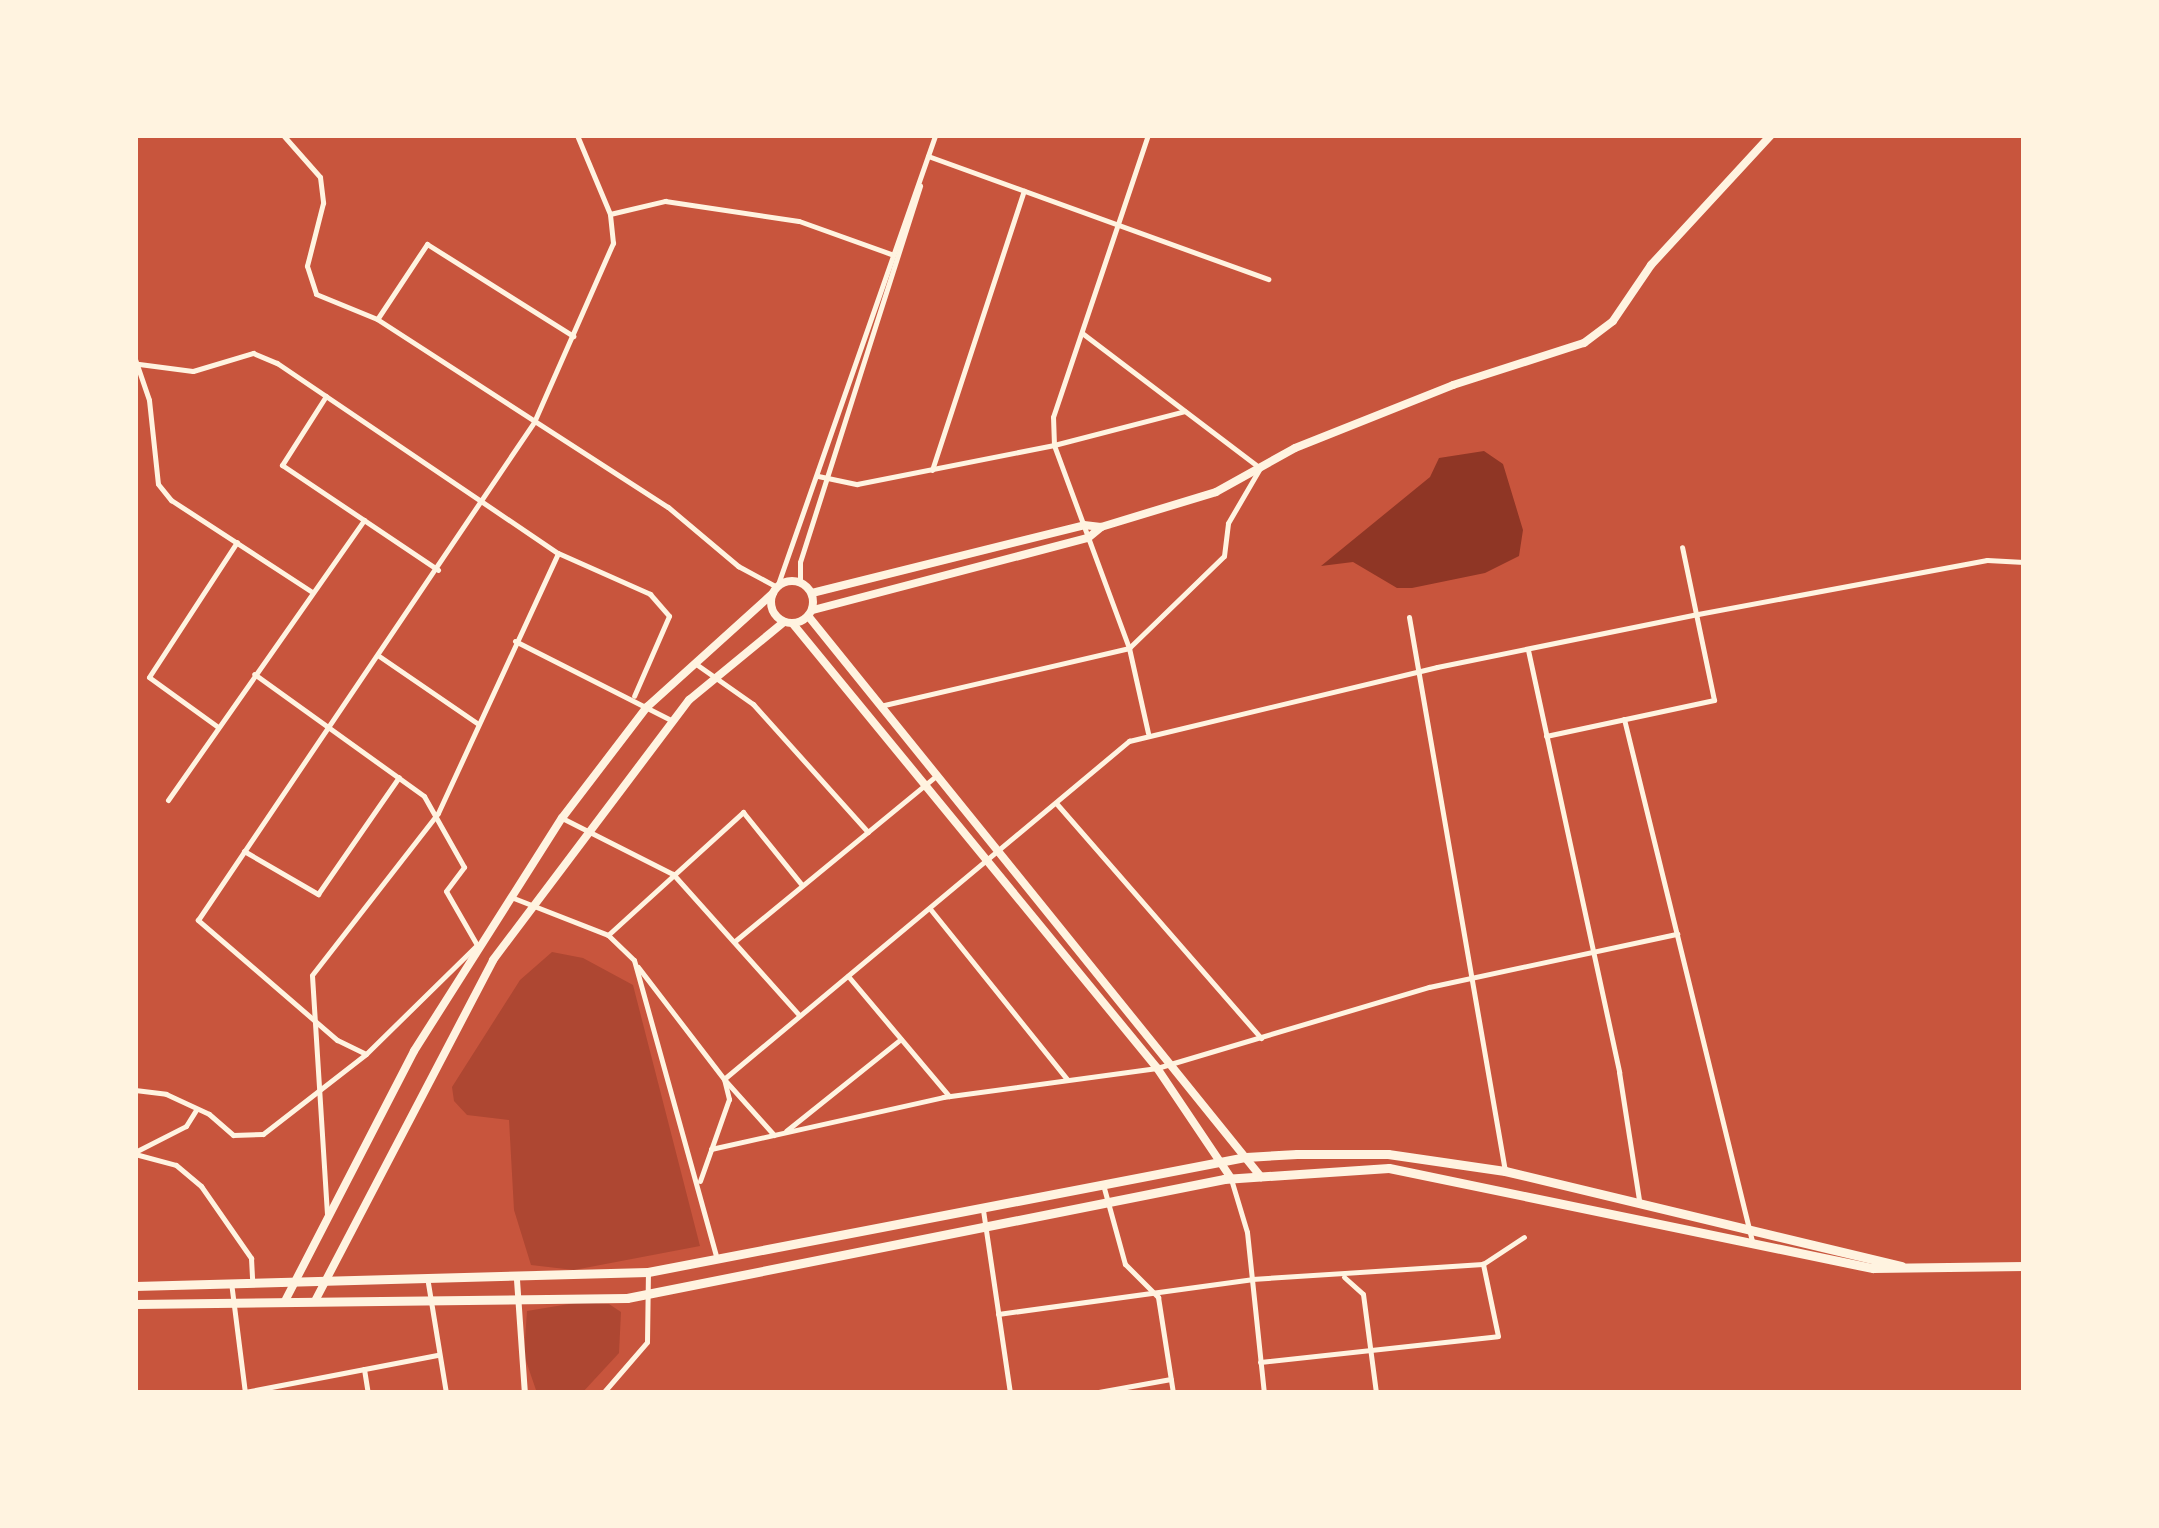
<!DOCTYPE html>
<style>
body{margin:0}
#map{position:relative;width:2159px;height:1528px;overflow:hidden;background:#c8553d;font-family:"Roboto Condensed",sans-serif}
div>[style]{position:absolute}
.green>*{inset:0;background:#ae4732}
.water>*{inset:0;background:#8f3625}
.minor>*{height:5px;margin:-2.5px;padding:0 2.5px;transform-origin:2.5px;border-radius:2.5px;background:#fff3e0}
.tertiary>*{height:6px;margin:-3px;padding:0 3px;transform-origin:3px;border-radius:3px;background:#fff3e0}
.secondary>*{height:8px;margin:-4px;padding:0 4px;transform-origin:4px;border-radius:4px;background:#fff3e0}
.secondary>.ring{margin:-4px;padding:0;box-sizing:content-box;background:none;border:8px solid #fff3e0;border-radius:50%}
.trunk>*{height:9px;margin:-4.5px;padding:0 4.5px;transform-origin:4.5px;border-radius:4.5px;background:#fff3e0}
span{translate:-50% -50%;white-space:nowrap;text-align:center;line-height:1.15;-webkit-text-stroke:10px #fff3e0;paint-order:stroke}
.frame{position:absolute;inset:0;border:138px solid #fff3e0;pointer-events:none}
</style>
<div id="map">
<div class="green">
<i style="clip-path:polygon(552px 952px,583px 958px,633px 985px,700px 1246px,574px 1270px,531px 1265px,514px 1210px,509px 1120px,467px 1115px,454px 1101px,452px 1087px,520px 980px)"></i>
<i style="clip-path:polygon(581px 1302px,609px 1304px,621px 1312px,619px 1353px,582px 1393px,537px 1393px,524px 1355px,527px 1311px)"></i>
</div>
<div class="water">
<i style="clip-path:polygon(1484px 451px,1503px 464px,1523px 530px,1519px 556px,1485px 573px,1412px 588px,1397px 588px,1353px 562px,1321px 566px,1430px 477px,1439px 458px)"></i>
</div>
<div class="minor">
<i style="left:283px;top:135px;width:56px;rotate:48.6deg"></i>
<i style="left:320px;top:177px;width:26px;rotate:83deg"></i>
<i style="left:323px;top:203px;width:65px;rotate:104.3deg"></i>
<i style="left:307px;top:266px;width:29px;rotate:72deg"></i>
<i style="left:316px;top:294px;width:66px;rotate:22.3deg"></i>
<i style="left:377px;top:319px;width:346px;rotate:32.9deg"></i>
<i style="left:668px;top:507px;width:92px;rotate:40.1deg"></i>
<i style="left:738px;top:566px;width:44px;rotate:28.3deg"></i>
<i style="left:777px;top:587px;width:479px;rotate:-70.7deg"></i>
<i style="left:928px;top:156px;width:362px;rotate:19.9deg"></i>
<i style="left:610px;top:214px;width:57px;rotate:-13.3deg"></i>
<i style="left:665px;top:201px;width:135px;rotate:8.5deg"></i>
<i style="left:799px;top:221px;width:98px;rotate:19.7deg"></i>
<i style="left:378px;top:318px;width:89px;rotate:-56.5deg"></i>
<i style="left:427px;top:244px;width:173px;rotate:32.2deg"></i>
<i style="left:135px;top:359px;width:43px;rotate:71.1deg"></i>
<i style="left:149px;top:400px;width:84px;rotate:83.9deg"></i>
<i style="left:158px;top:484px;width:21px;rotate:51deg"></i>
<i style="left:171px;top:500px;width:168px;rotate:33.1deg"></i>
<i style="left:139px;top:364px;width:54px;rotate:7.4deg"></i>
<i style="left:193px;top:371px;width:63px;rotate:-16.7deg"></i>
<i style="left:253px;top:353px;width:26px;rotate:23deg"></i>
<i style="left:277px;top:363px;width:339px;rotate:34.1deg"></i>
<i style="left:558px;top:553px;width:101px;rotate:24deg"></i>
<i style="left:650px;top:594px;width:29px;rotate:49deg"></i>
<i style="left:669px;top:616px;width:87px;rotate:113.6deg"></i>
<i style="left:326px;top:396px;width:82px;rotate:122.5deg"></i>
<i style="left:282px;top:465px;width:188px;rotate:33.9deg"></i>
<i style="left:932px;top:470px;width:294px;rotate:-71.8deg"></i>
<i style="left:818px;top:476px;width:40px;rotate:12deg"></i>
<i style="left:857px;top:484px;width:201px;rotate:-11.2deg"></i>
<i style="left:1054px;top:445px;width:135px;rotate:-14.5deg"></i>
<i style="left:800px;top:582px;width:20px;rotate:-90deg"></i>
<i style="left:800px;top:562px;width:395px;rotate:-72.3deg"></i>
<i style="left:1409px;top:617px;width:562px;rotate:80.17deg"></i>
<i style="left:515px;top:641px;width:177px;rotate:26.9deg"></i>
<i style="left:1528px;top:650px;width:432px;rotate:77.8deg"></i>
<i style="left:1619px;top:1072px;width:130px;rotate:81.1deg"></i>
<i style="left:379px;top:656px;width:119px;rotate:34.4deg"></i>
<i style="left:696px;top:664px;width:70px;rotate:35.1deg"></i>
<i style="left:753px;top:704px;width:172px;rotate:48.1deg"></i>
<i style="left:880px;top:706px;width:256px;rotate:-13.1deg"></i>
<i style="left:1129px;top:648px;width:132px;rotate:-44.1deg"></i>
<i style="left:1224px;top:556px;width:33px;rotate:-83deg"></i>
<i style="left:1228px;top:523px;width:64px;rotate:-59.8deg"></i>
<i style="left:1260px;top:468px;width:223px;rotate:-142.8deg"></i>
<i style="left:1624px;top:719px;width:537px;rotate:76.22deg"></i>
<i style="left:218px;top:727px;width:85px;rotate:-144.1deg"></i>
<i style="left:149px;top:677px;width:161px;rotate:-56.9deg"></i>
<i style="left:1148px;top:733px;width:87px;rotate:-102.6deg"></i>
<i style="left:1129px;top:648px;width:216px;rotate:-110.3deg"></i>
<i style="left:1054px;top:445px;width:28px;rotate:-92deg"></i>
<i style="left:1053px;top:417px;width:298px;rotate:-71.4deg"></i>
<i style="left:1546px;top:736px;width:172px;rotate:-12.1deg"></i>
<i style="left:1714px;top:700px;width:156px;rotate:-101.8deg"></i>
<i style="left:168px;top:800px;width:342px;rotate:-55deg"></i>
<i style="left:1056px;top:803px;width:312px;rotate:48.9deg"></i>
<i style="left:562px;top:818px;width:124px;rotate:26.8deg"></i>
<i style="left:673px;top:874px;width:188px;rotate:48.2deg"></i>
<i style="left:244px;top:851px;width:86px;rotate:30.2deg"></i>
<i style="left:318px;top:894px;width:142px;rotate:-55.3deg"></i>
<i style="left:511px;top:897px;width:104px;rotate:21.4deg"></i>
<i style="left:608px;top:935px;width:36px;rotate:44deg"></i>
<i style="left:634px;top:960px;width:310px;rotate:74.5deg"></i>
<i style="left:931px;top:910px;width:217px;rotate:51.2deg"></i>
<i style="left:608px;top:935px;width:183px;rotate:-42.3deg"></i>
<i style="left:743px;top:812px;width:94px;rotate:51.1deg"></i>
<i style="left:735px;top:941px;width:259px;rotate:-39.4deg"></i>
<i style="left:638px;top:967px;width:141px;rotate:52.5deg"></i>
<i style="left:724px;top:1079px;width:21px;rotate:76deg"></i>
<i style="left:729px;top:1099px;width:87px;rotate:109.5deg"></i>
<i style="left:848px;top:976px;width:157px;rotate:49.9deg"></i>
<i style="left:366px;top:1054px;width:32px;rotate:-154deg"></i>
<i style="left:337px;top:1040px;width:184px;rotate:-139.2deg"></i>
<i style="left:198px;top:920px;width:601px;rotate:-55.99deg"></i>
<i style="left:534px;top:422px;width:196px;rotate:-66.2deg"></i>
<i style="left:613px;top:243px;width:29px;rotate:-96deg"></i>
<i style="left:610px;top:214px;width:86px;rotate:-112.7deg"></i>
<i style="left:135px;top:1090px;width:31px;rotate:7deg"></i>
<i style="left:166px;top:1094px;width:47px;rotate:24.9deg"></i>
<i style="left:209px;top:1114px;width:32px;rotate:41deg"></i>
<i style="left:233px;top:1135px;width:30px;rotate:-2deg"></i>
<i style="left:263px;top:1134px;width:130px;rotate:-37.8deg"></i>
<i style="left:366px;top:1054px;width:156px;rotate:-44.5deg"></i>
<i style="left:477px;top:945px;width:62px;rotate:-119.9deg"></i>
<i style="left:446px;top:891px;width:30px;rotate:-53deg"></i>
<i style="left:464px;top:867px;width:81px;rotate:-119.4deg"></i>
<i style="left:424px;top:796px;width:209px;rotate:-144.3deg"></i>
<i style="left:786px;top:1131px;width:147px;rotate:-38.7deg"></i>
<i style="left:774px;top:1135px;width:75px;rotate:-131.8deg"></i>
<i style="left:724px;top:1079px;width:528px;rotate:-39.85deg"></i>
<i style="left:1129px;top:741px;width:317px;rotate:-13.5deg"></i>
<i style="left:1437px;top:667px;width:266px;rotate:-11.5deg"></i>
<i style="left:1698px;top:614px;width:294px;rotate:-10.6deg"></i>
<i style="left:1987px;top:560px;width:37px;rotate:3deg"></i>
<i style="left:711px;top:1149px;width:238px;rotate:-12.6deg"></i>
<i style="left:943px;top:1097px;width:216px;rotate:-7.7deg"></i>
<i style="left:1157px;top:1068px;width:284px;rotate:-16.6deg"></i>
<i style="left:1429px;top:987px;width:254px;rotate:-12.1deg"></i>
<i style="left:135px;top:1152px;width:57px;rotate:-27deg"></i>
<i style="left:186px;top:1126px;width:19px;rotate:-58deg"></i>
<i style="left:135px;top:1154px;width:42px;rotate:15deg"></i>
<i style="left:176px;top:1165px;width:33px;rotate:40deg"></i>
<i style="left:201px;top:1186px;width:88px;rotate:55.2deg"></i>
<i style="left:251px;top:1258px;width:22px;rotate:87deg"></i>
<i style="left:1231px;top:1179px;width:55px;rotate:73.2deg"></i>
<i style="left:1247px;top:1232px;width:162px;rotate:84deg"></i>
<i style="left:1104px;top:1188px;width:79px;rotate:74.6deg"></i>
<i style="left:1125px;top:1264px;width:47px;rotate:45deg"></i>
<i style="left:1158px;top:1297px;width:97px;rotate:81.1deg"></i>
<i style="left:983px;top:1210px;width:185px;rotate:81.6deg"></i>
<i style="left:327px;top:1214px;width:239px;rotate:-93.6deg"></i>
<i style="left:312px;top:975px;width:205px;rotate:-52.1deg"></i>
<i style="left:438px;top:813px;width:286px;rotate:-65.2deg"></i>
<i style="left:1344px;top:1277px;width:25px;rotate:42deg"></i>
<i style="left:1363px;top:1294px;width:100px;rotate:82.5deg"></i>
<i style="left:231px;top:1282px;width:112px;rotate:82.8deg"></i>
<i style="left:428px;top:1283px;width:111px;rotate:80.7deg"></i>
<i style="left:998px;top:1314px;width:256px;rotate:-7.8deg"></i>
<i style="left:1252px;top:1279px;width:231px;rotate:-3.7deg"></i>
<i style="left:1483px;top:1264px;width:49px;rotate:-33.4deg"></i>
<i style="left:1260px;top:1362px;width:239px;rotate:-6.2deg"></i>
<i style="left:1498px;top:1336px;width:74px;rotate:-101.8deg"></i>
<i style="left:364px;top:1369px;width:24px;rotate:81deg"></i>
<i style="left:245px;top:1392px;width:197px;rotate:-10.9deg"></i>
<i style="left:603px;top:1393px;width:67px;rotate:-49.2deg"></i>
<i style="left:647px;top:1342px;width:69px;rotate:-89.2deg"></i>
<i style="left:1093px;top:1393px;width:79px;rotate:-10.2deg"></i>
</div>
<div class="tertiary">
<i style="left:517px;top:1280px;width:113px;rotate:86deg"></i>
</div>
<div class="secondary">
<i class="ring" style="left:771px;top:581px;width:34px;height:34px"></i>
<i style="left:812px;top:593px;width:280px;rotate:-14deg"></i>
<i style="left:1084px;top:525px;width:17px;rotate:7deg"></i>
<i style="left:813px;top:610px;width:284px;rotate:-14.7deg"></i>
<i style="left:1088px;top:538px;width:17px;rotate:-40deg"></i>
<i style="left:1101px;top:527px;width:120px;rotate:-16.9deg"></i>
<i style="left:1216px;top:492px;width:90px;rotate:-29.1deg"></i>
<i style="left:1295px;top:448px;width:170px;rotate:-21.7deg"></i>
<i style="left:1453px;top:385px;width:138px;rotate:-17.8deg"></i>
<i style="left:1584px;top:343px;width:36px;rotate:-37deg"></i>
<i style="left:1613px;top:321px;width:68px;rotate:-55.8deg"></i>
<i style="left:1651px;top:265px;width:177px;rotate:-47.3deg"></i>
<i style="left:809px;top:617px;width:720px;rotate:51.09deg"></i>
<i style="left:793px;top:624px;width:574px;rotate:50.65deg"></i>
<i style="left:1157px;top:1068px;width:133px;rotate:56.1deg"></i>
<i style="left:285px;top:1301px;width:281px;rotate:-62.7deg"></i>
<i style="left:414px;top:1051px;width:276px;rotate:-57.6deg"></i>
<i style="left:562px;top:818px;width:140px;rotate:-52.6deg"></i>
<i style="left:647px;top:707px;width:170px;rotate:-42.1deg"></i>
<i style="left:315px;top:1301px;width:385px;rotate:-62.4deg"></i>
<i style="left:493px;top:960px;width:326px;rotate:-53deg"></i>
<i style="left:689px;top:700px;width:123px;rotate:-39.4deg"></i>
</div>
<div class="trunk">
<i style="left:135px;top:1286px;width:513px;rotate:-1.56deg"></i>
<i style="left:648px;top:1272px;width:609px;rotate:-10.89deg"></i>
<i style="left:1246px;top:1157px;width:51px;rotate:-3.4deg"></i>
<i style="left:1297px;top:1154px;width:91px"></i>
<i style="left:1388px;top:1154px;width:118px;rotate:8.3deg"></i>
<i style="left:1505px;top:1171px;width:408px;rotate:13.5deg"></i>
<i style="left:135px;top:1304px;width:492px;rotate:-0.7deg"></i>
<i style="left:627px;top:1298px;width:609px;rotate:-11.27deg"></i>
<i style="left:1224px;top:1179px;width:165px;rotate:-3.8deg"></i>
<i style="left:1389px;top:1168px;width:494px;rotate:11.7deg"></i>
<i style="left:1873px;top:1268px;width:151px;rotate:-0.8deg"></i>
</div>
<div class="frame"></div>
</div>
